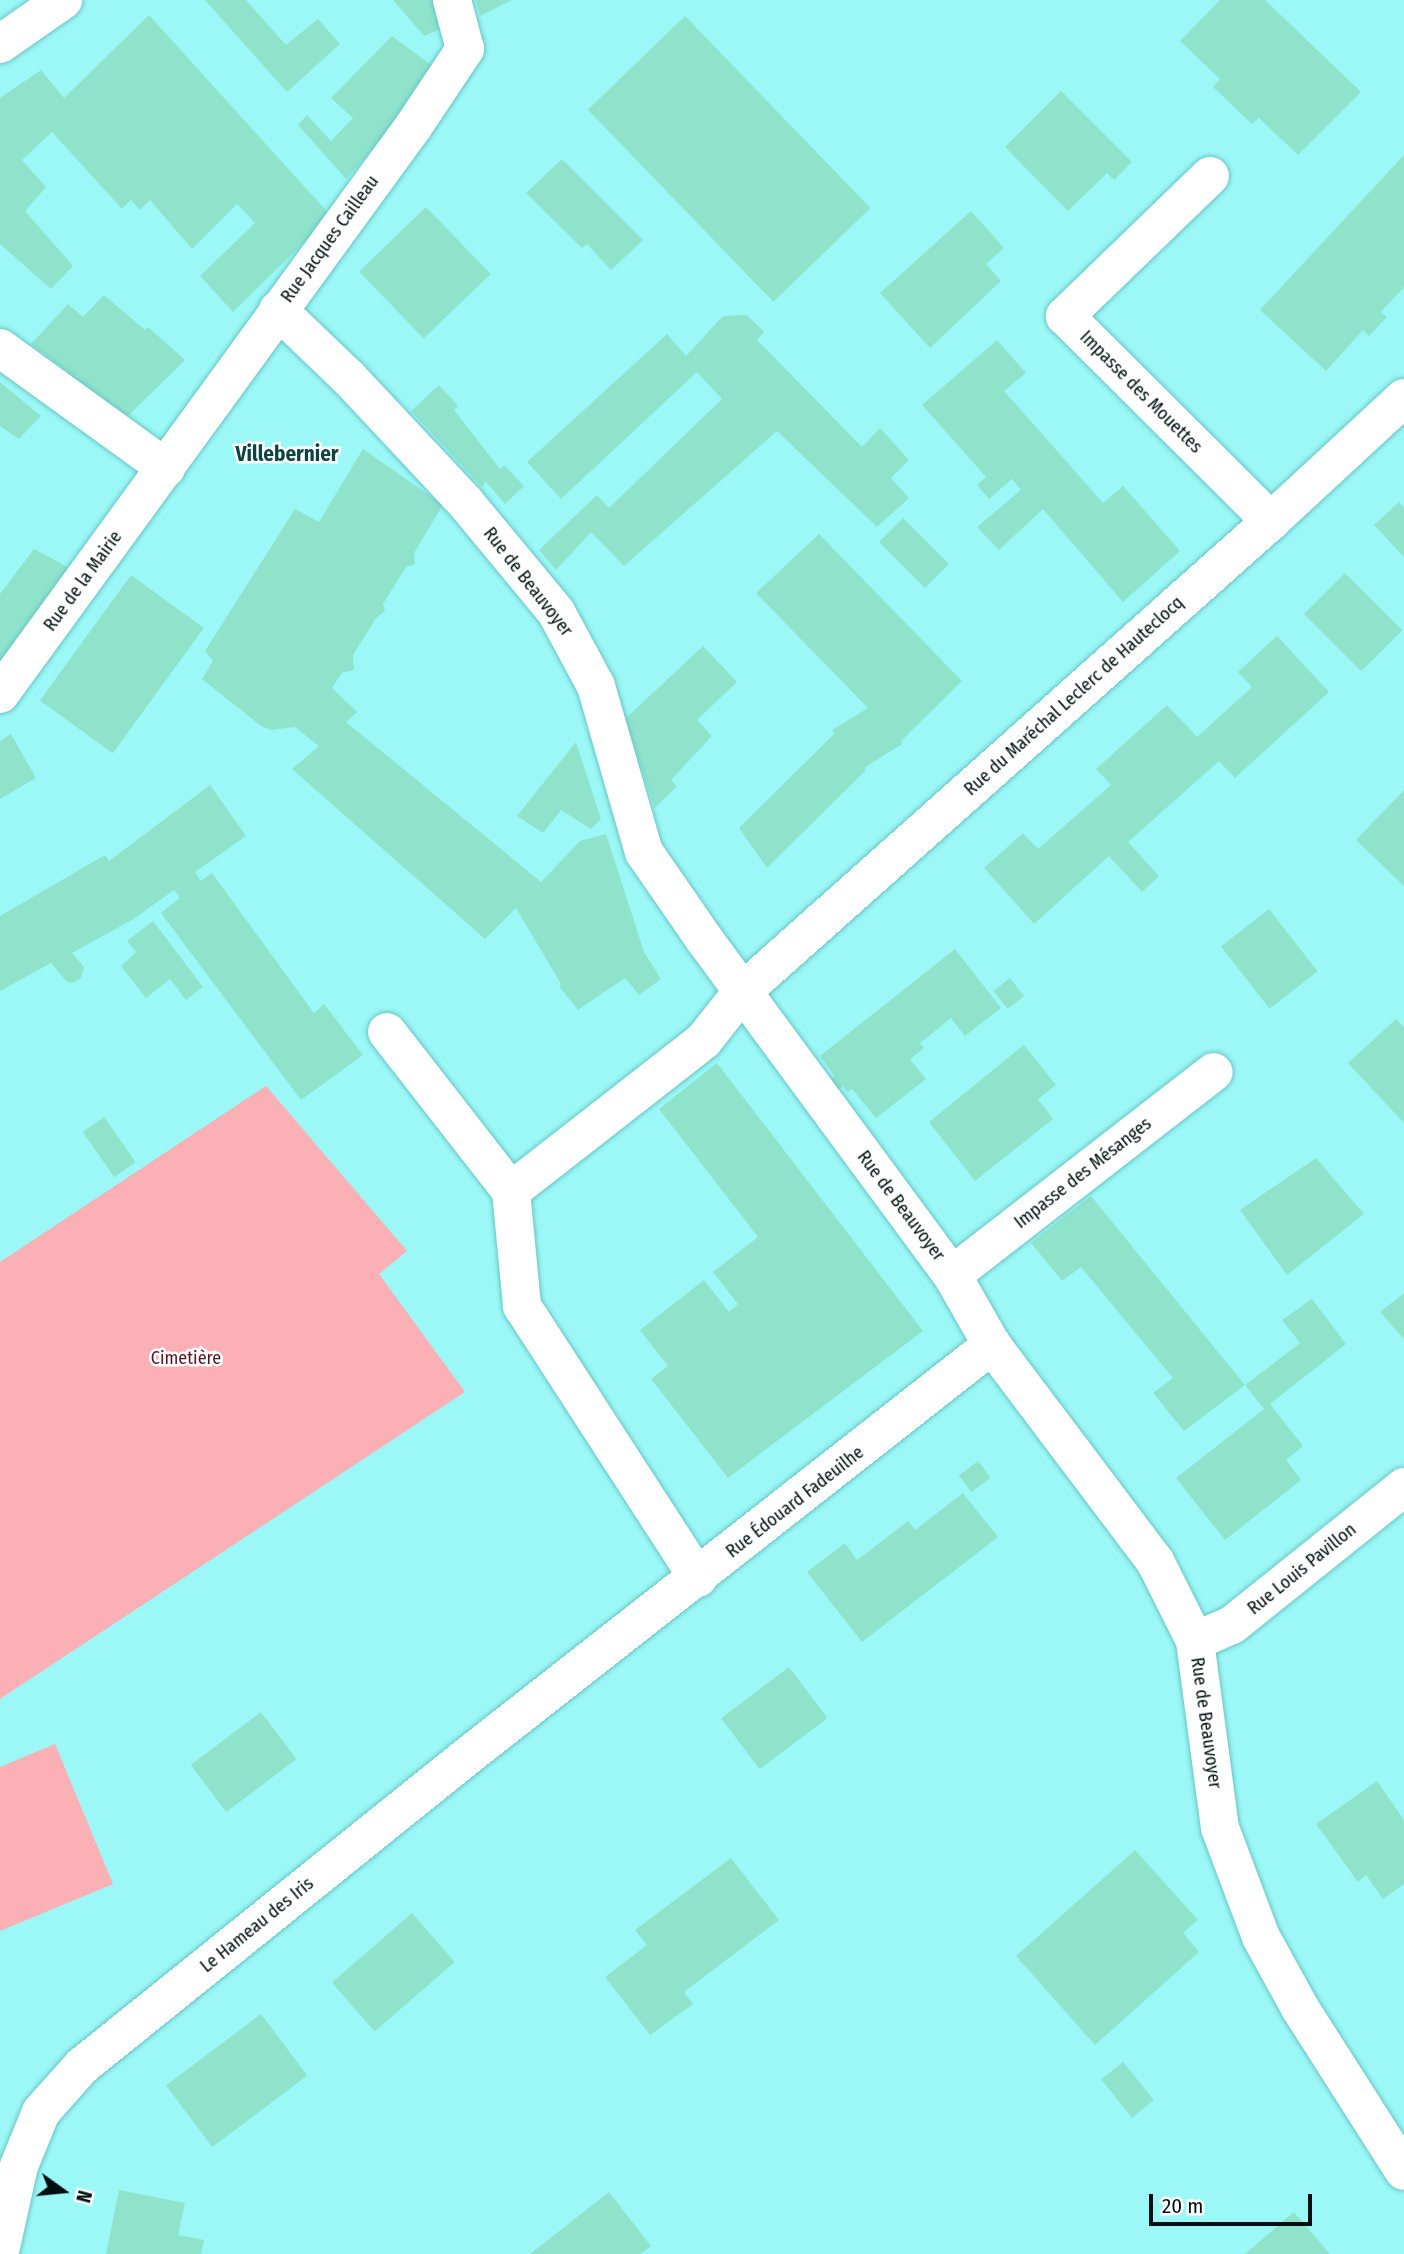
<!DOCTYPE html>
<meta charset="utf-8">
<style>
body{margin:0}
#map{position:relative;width:1404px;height:2254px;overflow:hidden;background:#9bf8f7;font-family:"Fira Sans Condensed",sans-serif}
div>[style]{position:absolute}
.green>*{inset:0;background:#fab0b5}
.building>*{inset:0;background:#8fe3cb;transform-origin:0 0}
.roads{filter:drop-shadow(0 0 2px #68c5c4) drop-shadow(0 0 2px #68c5c4)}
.minor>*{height:38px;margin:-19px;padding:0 19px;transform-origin:19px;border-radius:19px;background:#fff}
span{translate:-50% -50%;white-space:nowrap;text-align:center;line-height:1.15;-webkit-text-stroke:5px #fff;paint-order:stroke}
.street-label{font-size:18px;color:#000f0f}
.park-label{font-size:18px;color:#591220}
.quarter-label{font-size:21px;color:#0e4343;font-weight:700}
.north{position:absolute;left:28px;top:2156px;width:70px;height:70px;-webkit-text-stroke:5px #fff;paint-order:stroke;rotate:105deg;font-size:19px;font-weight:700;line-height:28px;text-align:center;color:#000f0f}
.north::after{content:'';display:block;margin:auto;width:24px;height:32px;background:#000f0f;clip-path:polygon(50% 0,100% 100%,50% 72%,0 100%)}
.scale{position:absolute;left:1149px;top:2194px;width:163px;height:32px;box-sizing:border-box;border:4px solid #000f0f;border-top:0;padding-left:9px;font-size:21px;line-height:24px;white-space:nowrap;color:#000f0f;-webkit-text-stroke:5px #fff;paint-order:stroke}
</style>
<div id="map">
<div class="green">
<i style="clip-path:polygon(266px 1086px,407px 1251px,379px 1274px,465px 1392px,0 1699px,0 1262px)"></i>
<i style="clip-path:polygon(55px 1744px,113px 1884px,0 1931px,0 1767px)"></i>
</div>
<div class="building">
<i style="clip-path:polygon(205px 0,246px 0,286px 45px,318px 19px,340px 44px,287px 92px)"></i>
<i style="clip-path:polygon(393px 0,440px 0,445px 27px,424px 36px)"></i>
<i style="clip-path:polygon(476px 0,512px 0,480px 16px)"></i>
<i style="clip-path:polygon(1220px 0,1265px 0,1361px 92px,1298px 155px,1259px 118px,1252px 124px,1213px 87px,1220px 79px,1180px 41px)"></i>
<i style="clip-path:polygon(149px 15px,331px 216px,233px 312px,200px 276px,255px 223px,237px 204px,192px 249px,150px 200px,140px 210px,131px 200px,122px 209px,52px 132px,22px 160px,46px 187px,25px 211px,73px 266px,51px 289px,0 244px,0 98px,41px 70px,64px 98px)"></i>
<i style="left:685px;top:16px;width:267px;height:135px;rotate:46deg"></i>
<i style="clip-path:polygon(392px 36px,438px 70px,436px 78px,346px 179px,298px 125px,307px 115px,331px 141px,353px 118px,331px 98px)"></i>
<i style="clip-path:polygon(1061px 91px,1132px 162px,1114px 180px,1107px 173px,1068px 211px,1005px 147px)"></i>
<i style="clip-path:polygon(1404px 155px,1404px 287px,1381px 312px,1387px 317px,1369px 336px,1363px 330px,1326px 371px,1260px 310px)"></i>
<i style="clip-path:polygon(562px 159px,643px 240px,611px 270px,587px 244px,582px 248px,526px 193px)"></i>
<i style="left:426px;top:207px;width:93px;height:93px;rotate:46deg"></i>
<i style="clip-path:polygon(971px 211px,1004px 248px,986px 264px,1001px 281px,930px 348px,880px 293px)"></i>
<i style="clip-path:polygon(104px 295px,145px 330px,148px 327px,185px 360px,127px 417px,31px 344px,68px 304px,83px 317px)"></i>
<i style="clip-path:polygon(747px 315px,764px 332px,757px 340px,862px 447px,880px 428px,909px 460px,891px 478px,909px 498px,877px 527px,777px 431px,624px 566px,591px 532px,556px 570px,539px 550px,597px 495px,609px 508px,722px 399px,697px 372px,561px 499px,527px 462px,667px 334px,686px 356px,723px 316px)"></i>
<i style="clip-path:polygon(997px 340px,1026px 373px,1004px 391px,1103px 503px,1123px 486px,1180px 551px,1123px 602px,1043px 509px,999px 550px,977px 527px,1021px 490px,1012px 479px,989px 499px,977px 485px,986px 477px,922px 405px)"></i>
<i style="clip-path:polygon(0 382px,41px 416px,19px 439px,0 426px)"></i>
<i style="clip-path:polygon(439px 385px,458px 406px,454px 410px,500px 469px,504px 465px,524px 486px,505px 504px,486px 482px,482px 487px,411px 411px)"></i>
<i style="clip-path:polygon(363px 449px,443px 505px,414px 553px,415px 564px,406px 567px,383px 604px,385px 611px,376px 618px,353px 655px,354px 670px,342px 673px,332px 688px,357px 712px,346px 722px,541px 882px,580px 841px,606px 834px,644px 952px,661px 979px,639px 995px,625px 978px,578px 1010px,559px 986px,561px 984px,516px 908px,485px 939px,292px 769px,319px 746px,295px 727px,271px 730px,261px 726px,202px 679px,213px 661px,205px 651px,295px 509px,319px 522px)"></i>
<i style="clip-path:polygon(1399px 502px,1404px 508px,1404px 557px,1374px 525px)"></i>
<i style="left:903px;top:518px;width:65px;height:34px;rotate:45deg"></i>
<i style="clip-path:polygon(819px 534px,962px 681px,901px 741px,902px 744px,864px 768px,866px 770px,767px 868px,739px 828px,835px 733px,832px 730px,868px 708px,756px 593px)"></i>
<i style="clip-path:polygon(34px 549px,75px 571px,0 669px,0 594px)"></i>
<i style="left:1345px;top:573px;width:81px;height:58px;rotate:45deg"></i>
<i style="left:131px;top:575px;width:90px;height:155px;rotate:36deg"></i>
<i style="clip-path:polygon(1277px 636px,1329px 692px,1235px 778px,1219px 761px,1128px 842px,1159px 876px,1142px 892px,1109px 856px,1034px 924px,984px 868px,1023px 833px,1038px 849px,1111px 785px,1096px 769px,1167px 705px,1197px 737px,1252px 687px,1238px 672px)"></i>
<i style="clip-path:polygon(703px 646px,737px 682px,697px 720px,712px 736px,671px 780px,677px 786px,655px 808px,625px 719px)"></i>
<i style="clip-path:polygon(11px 734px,36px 778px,0 799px,0 741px)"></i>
<i style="clip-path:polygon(576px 742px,601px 819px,591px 829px,561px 810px,543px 833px,517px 816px)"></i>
<i style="clip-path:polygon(210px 785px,246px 836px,195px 872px,201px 881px,212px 873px,314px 1013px,324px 1004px,363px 1055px,301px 1100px,161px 913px,180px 898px,174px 890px,132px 920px,72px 953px,84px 967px,81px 978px,72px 983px,66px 981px,51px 963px,0 991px,0 916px,105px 855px,109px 861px)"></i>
<i style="clip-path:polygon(1404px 790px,1404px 886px,1356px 840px)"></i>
<i style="left:1269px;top:909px;width:79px;height:61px;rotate:52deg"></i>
<i style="clip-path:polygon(153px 921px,203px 987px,186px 1000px,170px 979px,146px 998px,121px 966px,136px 952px,127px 941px)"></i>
<i style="clip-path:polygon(955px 949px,1001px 1008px,965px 1036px,951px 1018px,920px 1043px,924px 1048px,910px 1059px,926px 1079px,876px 1118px,852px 1089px,847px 1092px,843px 1086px,839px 1089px,830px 1079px,835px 1076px,820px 1056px)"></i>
<i style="left:1010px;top:978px;width:23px;height:21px;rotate:52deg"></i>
<i style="clip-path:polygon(1396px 1019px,1404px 1027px,1404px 1123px,1348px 1063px)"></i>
<i style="clip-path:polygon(1024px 1045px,1056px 1085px,1038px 1099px,1053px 1119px,975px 1181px,929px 1122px)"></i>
<i style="clip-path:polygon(717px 1063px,923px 1331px,728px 1478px,651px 1379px,668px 1366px,640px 1330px,704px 1280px,729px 1312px,738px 1304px,713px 1272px,758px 1237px,659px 1109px)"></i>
<i style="left:104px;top:1117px;width:55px;height:26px;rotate:55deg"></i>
<i style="clip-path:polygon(1316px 1158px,1364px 1214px,1287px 1275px,1240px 1210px)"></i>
<i style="clip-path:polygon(1091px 1196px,1245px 1385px,1300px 1343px,1282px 1320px,1312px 1299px,1346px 1344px,1270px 1404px,1303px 1446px,1286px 1460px,1301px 1480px,1225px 1540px,1176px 1478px,1264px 1409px,1245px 1385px,1184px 1431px,1153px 1393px,1173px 1378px,1081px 1267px,1062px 1281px,1031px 1243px)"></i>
<i style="clip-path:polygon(1404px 1293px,1404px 1339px,1380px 1312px)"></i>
<i style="left:978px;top:1461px;width:21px;height:24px;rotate:53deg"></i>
<i style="clip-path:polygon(963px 1493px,998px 1537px,862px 1642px,807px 1572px,845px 1543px,857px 1560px,908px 1521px,915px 1530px)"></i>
<i style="left:789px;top:1667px;width:64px;height:85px;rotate:53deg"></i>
<i style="left:261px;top:1712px;width:59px;height:88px;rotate:53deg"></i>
<i style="clip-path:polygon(1377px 1781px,1404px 1820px,1404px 1884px,1383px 1899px,1366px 1875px,1358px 1882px,1316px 1824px)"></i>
<i style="clip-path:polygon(1135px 1850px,1198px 1920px,1183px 1933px,1199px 1952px,1095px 2045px,1016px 1956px)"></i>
<i style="clip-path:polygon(731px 1858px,779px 1920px,684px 1992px,693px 2004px,650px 2035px,605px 1977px,647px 1945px,635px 1930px)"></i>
<i style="left:412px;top:1913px;width:65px;height:106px;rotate:49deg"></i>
<i style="left:261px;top:2014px;width:77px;height:119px;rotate:53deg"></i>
<i style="left:1123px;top:2062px;width:49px;height:28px;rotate:51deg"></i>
<i style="clip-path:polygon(119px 2190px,185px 2203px,178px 2235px,204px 2240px,201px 2254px,106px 2254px)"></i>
<i style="clip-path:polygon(609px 2192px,651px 2246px,641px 2254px,530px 2254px)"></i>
<i style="clip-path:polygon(1294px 2212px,1330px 2254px,1245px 2254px)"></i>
</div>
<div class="roads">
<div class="minor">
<i style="left:0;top:44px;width:77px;rotate:-34.9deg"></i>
<i style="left:1210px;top:176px;width:202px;rotate:136deg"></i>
<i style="left:1065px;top:316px;width:291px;rotate:44.9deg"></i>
<i style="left:278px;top:310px;width:98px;rotate:43.8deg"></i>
<i style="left:349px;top:378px;width:170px;rotate:46.9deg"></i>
<i style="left:465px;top:502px;width:143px;rotate:50.4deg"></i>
<i style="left:556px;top:612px;width:84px;rotate:61.6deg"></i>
<i style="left:596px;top:686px;width:173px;rotate:73.9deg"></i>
<i style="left:644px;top:852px;width:106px;rotate:55.4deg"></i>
<i style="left:704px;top:939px;width:418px;rotate:53.6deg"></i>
<i style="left:952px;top:1275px;width:81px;rotate:60.3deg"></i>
<i style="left:992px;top:1345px;width:271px;rotate:53deg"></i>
<i style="left:1155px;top:1561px;width:89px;rotate:63.4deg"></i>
<i style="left:1195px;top:1641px;width:189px;rotate:82.4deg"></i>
<i style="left:1220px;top:1828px;width:116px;rotate:69.4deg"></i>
<i style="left:1261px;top:1937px;width:81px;rotate:61.2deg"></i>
<i style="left:1300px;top:2008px;width:193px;rotate:57.5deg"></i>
<i style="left:0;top:348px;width:205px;rotate:35.9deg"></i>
<i style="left:0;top:694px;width:701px;rotate:-53.93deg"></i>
<i style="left:413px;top:127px;width:94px;rotate:-56.3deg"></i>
<i style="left:465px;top:49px;width:51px;rotate:-104.9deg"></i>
<i style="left:387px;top:1032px;width:202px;rotate:52.1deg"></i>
<i style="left:511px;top:1191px;width:245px;rotate:-38deg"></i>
<i style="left:704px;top:1040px;width:61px;rotate:-51.6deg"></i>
<i style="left:742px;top:992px;width:708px;rotate:-41.68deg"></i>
<i style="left:1271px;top:521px;width:181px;rotate:-42.8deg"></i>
<i style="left:511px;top:1191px;width:116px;rotate:84.5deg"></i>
<i style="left:522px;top:1306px;width:324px;rotate:57.1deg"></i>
<i style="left:952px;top:1275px;width:331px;rotate:-37.8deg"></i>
<i style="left:1195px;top:1641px;width:40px;rotate:-23.4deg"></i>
<i style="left:1232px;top:1625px;width:221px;rotate:-38.7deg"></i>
<i style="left:0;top:2251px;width:87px;rotate:-77.4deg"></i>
<i style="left:19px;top:2166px;width:58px;rotate:-67.8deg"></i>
<i style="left:41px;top:2112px;width:62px;rotate:-48.3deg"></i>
<i style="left:82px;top:2066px;width:491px;rotate:-38.8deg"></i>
<i style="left:465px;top:1758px;width:670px;rotate:-38.09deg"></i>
</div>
</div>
<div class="street-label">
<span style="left:330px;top:239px;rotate:-54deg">Rue Jacques Cailleau</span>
<span style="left:1141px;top:392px;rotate:45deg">Impasse des Mouettes</span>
<span style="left:83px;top:581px;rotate:-54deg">Rue de la Mairie</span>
<span style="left:528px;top:582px;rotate:52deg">Rue de Beauvoyer</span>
<span style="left:1074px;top:696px;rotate:-42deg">Rue du Maréchal Leclerc de Hauteclocq</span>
<span style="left:1083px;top:1173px;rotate:-38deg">Impasse des Mésanges</span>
<span style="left:901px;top:1206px;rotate:53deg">Rue de Beauvoyer</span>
<span style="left:795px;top:1502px;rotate:-38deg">Rue Édouard Fadeuilhe</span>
<span style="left:1302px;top:1569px;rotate:-39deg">Rue Louis Pavillon</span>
<span style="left:1206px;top:1723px;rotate:82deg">Rue de Beauvoyer</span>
<span style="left:257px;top:1925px;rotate:-39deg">Le Hameau des Iris</span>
</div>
<div class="park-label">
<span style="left:186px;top:1358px">Cimetière</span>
</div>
<div class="quarter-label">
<span style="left:287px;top:454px">Villebernier</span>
</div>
<div class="north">N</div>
<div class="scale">20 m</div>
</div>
